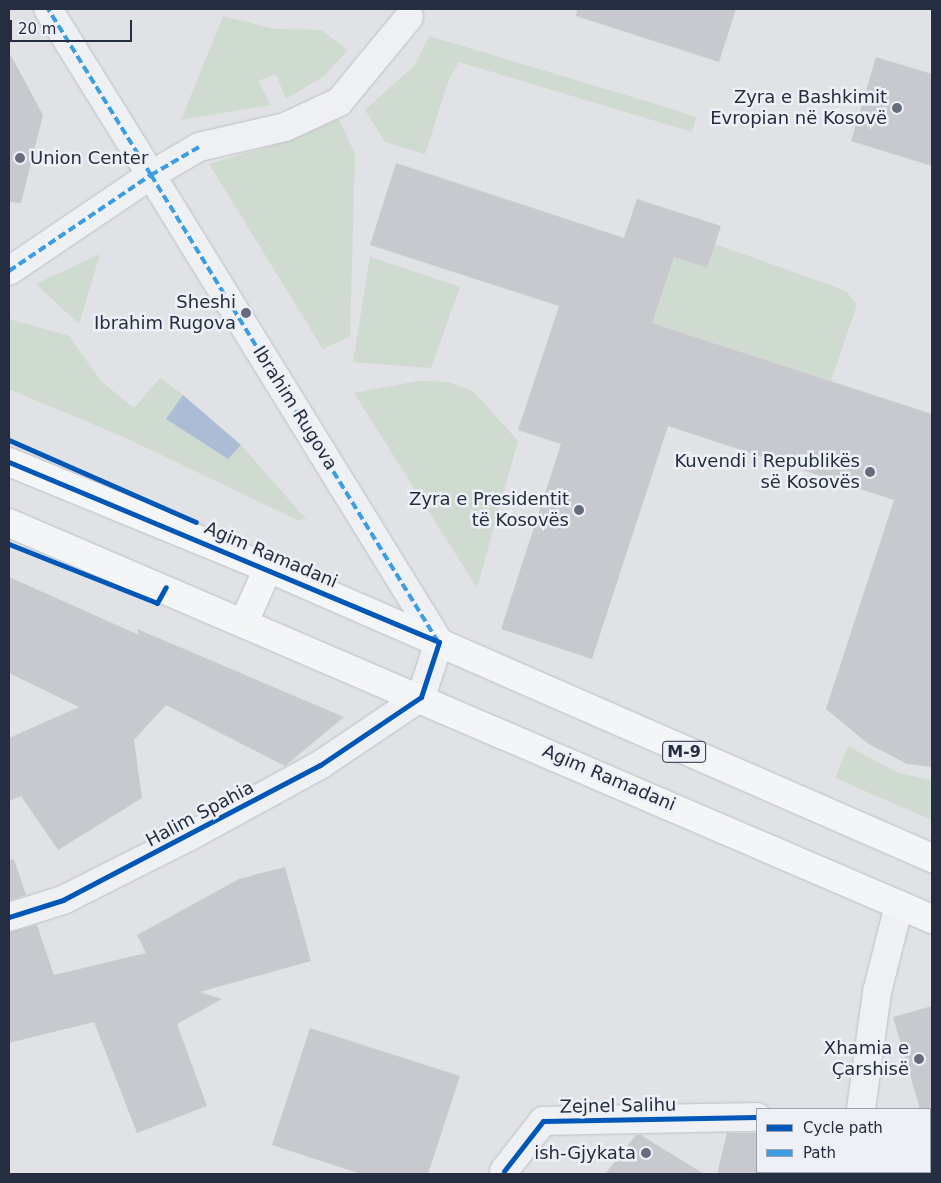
<!DOCTYPE html>
<meta charset="utf-8">
<style>
body{margin:0}
#map{position:relative;width:941px;height:1183px;overflow:hidden;background:#e0e2e6;font-family:"DejaVu Sans",sans-serif}
div>[style]{position:absolute}
.green>*{inset:0;background:#cfdad0}
.water>*{inset:0;background:#abbcd4}
.building>*{inset:0;background:#c7c9ce}
.roads{filter:drop-shadow(0 0 1px #bdbfc4) drop-shadow(0 0 1px #bdbfc4)}
.minor>*{height:28px;margin:-14px;padding:0 14px;transform-origin:14px;border-radius:14px;background:#eff0f3}
.major>*{height:28px;margin:-14px;padding:0 14px;transform-origin:14px;border-radius:14px;background:#f4f5f6}
.quiet>*{height:4px;margin-top:-2px;transform-origin:0;background:repeating-linear-gradient(90deg,#3c9de3 0 8px,transparent 0 12px)}
.cycleway>*{height:5px;margin:-2.5px;padding:0 2.5px;transform-origin:2.5px;border-radius:2.5px;background:#0057b8}
.dots>*{width:14px;height:14px;translate:-50% -50%;box-sizing:border-box;border:2px solid #edf0f6;border-radius:50%}
span{translate:-50% -50%;white-space:nowrap;text-align:center;line-height:1.15;-webkit-text-stroke:5px #edf0f6;paint-order:stroke}
.shield-label span{padding:1px 4px;background:#edf0f6;border:1px solid;border-radius:4px;-webkit-text-stroke-width:0}
.shield-label{font-size:16px;color:#252d41;font-weight:700}
.poi-label{font-size:18px;color:#252d41}
.right{translate:-100% -50%;text-align:right}
.left{translate:0 -50%;text-align:left}
.street-label{font-size:18px;color:#252d41}
.frame{position:absolute;inset:0;border:10px solid #252d41;pointer-events:none}
.legend{position:absolute;left:756px;top:1108px;width:175px;height:65px;box-sizing:border-box;background:#edf0f6;border:1px solid #9da2ae;margin:0;padding:6px 9px;list-style:none;font-size:15px;color:#252d41}
.legend li{display:flex;align-items:center;gap:10px;height:25px}
.legend b{width:25px;border:1px solid #9da2ae}
.scale{position:absolute;left:10px;top:20px;width:122px;height:22px;box-sizing:border-box;border:2px solid #252d41;border-top:0;padding-left:6px;font-size:15px;line-height:18px;white-space:nowrap;color:#252d41;-webkit-text-stroke:4px #edf0f6;paint-order:stroke}
</style>
<div id="map">
<div class="green">
<i style="clip-path:polygon(223px 16px,275px 29px,321px 30px,348px 50px,324px 76px,286px 99px,276px 74px,258px 81px,271px 105px,181px 120px)"></i>
<i style="clip-path:polygon(429px 36px,679px 111px,696px 118px,692px 132px,459px 62px,449px 79px,425px 154px,385px 142px,365px 110px,415px 65px)"></i>
<i style="clip-path:polygon(339px 119px,355px 154px,350px 336px,323px 349px,209px 164px,288px 141px)"></i>
<i style="clip-path:polygon(715px 244px,846px 291px,857px 305px,831px 381px,652px 323px,674px 257px,707px 268px)"></i>
<i style="clip-path:polygon(100px 254px,79px 324px,36px 284px)"></i>
<i style="clip-path:polygon(370px 257px,460px 287px,431px 368px,353px 362px)"></i>
<i style="clip-path:polygon(9px 319px,69px 336px,101px 381px,134px 408px,160px 378px,183px 395px,166px 419px,228px 459px,241px 445px,306px 519px,297px 520px,128px 439px,9px 389px)"></i>
<i style="clip-path:polygon(418px 381px,449px 382px,473px 391px,518px 441px,477px 588px,354px 393px)"></i>
<i style="clip-path:polygon(848px 746px,898px 773px,932px 780px,932px 820px,835px 778px)"></i>
</div>
<div class="water">
<i style="clip-path:polygon(183px 395px,241px 445px,228px 459px,166px 419px)"></i>
</div>
<div class="building">
<i style="clip-path:polygon(577px 9px,736px 9px,719px 62px,576px 16px)"></i>
<i style="clip-path:polygon(9px 52px,43px 115px,21px 203px,9px 202px)"></i>
<i style="clip-path:polygon(876px 57px,932px 74px,932px 166px,851px 141px)"></i>
<i style="clip-path:polygon(396px 163px,624px 238px,637px 199px,721px 226px,707px 268px,674px 257px,652px 323px,932px 414px,932px 767px,907px 764px,867px 743px,826px 709px,894px 500px,668px 426px,592px 659px,501px 629px,561px 444px,518px 430px,559px 306px,370px 245px)"></i>
<i style="clip-path:polygon(9px 577px,139px 635px,137px 629px,344px 717px,285px 766px,166px 705px,134px 740px,142px 798px,58px 850px,21px 796px,9px 801px,9px 738px,79px 707px,9px 673px)"></i>
<i style="clip-path:polygon(14px 859px,26px 895px,9px 901px,9px 860px)"></i>
<i style="clip-path:polygon(285px 867px,311px 961px,200px 992px,222px 999px,177px 1024px,207px 1106px,137px 1133px,94px 1022px,9px 1043px,9px 932px,37px 925px,54px 975px,146px 953px,137px 935px,239px 879px)"></i>
<i style="clip-path:polygon(932px 1006px,932px 1119px,930px 1120px,930px 1109px,920px 1109px,893px 1017px)"></i>
<i style="clip-path:polygon(310px 1028px,460px 1076px,428px 1174px,361px 1174px,272px 1145px)"></i>
<i style="clip-path:polygon(727px 1133px,757px 1133px,757px 1174px,717px 1174px)"></i>
<i style="clip-path:polygon(636px 1135px,641px 1135px,704px 1174px,605px 1174px)"></i>
</div>
<div class="roads">
<div class="minor">
<i style="left:9px;top:271px;width:171px;rotate:-34.1deg"></i>
<i style="left:151px;top:175px;width:195px;rotate:-121.8deg"></i>
<i style="left:9px;top:917px;width:57px;rotate:-17.5deg"></i>
<i style="left:63px;top:900px;width:144px;rotate:-26.7deg"></i>
<i style="left:192px;top:835px;width:146px;rotate:-28.7deg"></i>
<i style="left:320px;top:765px;width:122px;rotate:-34deg"></i>
<i style="left:421px;top:697px;width:58px;rotate:-71.9deg"></i>
<i style="left:439px;top:642px;width:549px;rotate:-121.66deg"></i>
<i style="left:151px;top:175px;width:56px;rotate:-30.3deg"></i>
<i style="left:199px;top:147px;width:88px;rotate:-13.1deg"></i>
<i style="left:285px;top:127px;width:60px;rotate:-24.8deg"></i>
<i style="left:339px;top:102px;width:110px;rotate:-50.5deg"></i>
<i style="left:861px;top:1109px;width:118px;rotate:-82.2deg"></i>
<i style="left:877px;top:992px;width:90px;rotate:-75.8deg"></i>
<i style="left:504px;top:1171px;width:63px;rotate:-52deg"></i>
<i style="left:543px;top:1121px;width:214px;rotate:-1.1deg"></i>
<i style="left:852px;top:1174px;width:2px;rotate:-63deg"></i>
</div>
<div class="major">
<i style="left:9px;top:462px;width:280px;rotate:22.3deg"></i>
<i style="left:268px;top:568px;width:725px;rotate:23.59deg"></i>
<i style="left:9px;top:523px;width:1004px;rotate:23.22deg"></i>
<i style="left:245px;top:620px;width:57px;rotate:-66.1deg"></i>
</div>
</div>
<div class="quiet">
<i style="left:199px;top:147px;width:56px;rotate:149.7deg"></i>
<i style="left:151px;top:175px;width:546px;rotate:58.41deg"></i>
<i style="left:9px;top:271px;width:171px;rotate:-34.1deg"></i>
<i style="left:151px;top:175px;width:195px;rotate:-121.8deg"></i>
</div>
<div class="cycleway">
<i style="left:9px;top:440px;width:204px;rotate:23.7deg"></i>
<i style="left:9px;top:462px;width:466px;rotate:22.7deg"></i>
<i style="left:439px;top:642px;width:58px;rotate:108.1deg"></i>
<i style="left:421px;top:697px;width:122px;rotate:146deg"></i>
<i style="left:320px;top:765px;width:290px;rotate:152.3deg"></i>
<i style="left:63px;top:900px;width:57px;rotate:162.5deg"></i>
<i style="left:9px;top:544px;width:159px;rotate:21.7deg"></i>
<i style="left:157px;top:603px;width:18px;rotate:-61deg"></i>
<i style="left:504px;top:1171px;width:63px;rotate:-52deg"></i>
<i style="left:543px;top:1121px;width:214px;rotate:-1.1deg"></i>
</div>
<div class="dots">
<i style="left:897px;top:108px;background:#666c7b"></i>
<i style="left:20px;top:158px;background:#666c7b"></i>
<i style="left:246px;top:313px;background:#666c7b"></i>
<i style="left:870px;top:472px;background:#666c7b"></i>
<i style="left:579px;top:510px;background:#666c7b"></i>
<i style="left:919px;top:1059px;background:#666c7b"></i>
<i style="left:646px;top:1153px;background:#666c7b"></i>
</div>
<div class="shield-label">
<span style="left:684px;top:752px">M-9</span>
</div>
<div class="poi-label">
<span class="right" style="left:887px;top:108px">Zyra e Bashkimit<br>Evropian në Kosovë</span>
<span class="left" style="left:30px;top:158px">Union Center</span>
<span class="right" style="left:236px;top:313px">Sheshi<br>Ibrahim Rugova</span>
<span class="right" style="left:860px;top:472px">Kuvendi i Republikës<br>së Kosovës</span>
<span class="right" style="left:569px;top:510px">Zyra e Presidentit<br>të Kosovës</span>
<span class="right" style="left:909px;top:1059px">Xhamia e<br>Çarshisë</span>
<span class="right" style="left:636px;top:1153px">ish-Gjykata</span>
</div>
<div class="street-label">
<span style="left:295px;top:408px;rotate:58deg">Ibrahim Rugova</span>
<span style="left:271px;top:555px;rotate:23deg">Agim Ramadani</span>
<span style="left:609px;top:778px;rotate:23deg">Agim Ramadani</span>
<span style="left:200px;top:814px;rotate:-28deg">Halim Spahia</span>
<span style="left:618px;top:1106px;rotate:-1deg">Zejnel Salihu</span>
</div>
<div class="frame"></div>
<ul class="legend">
<li><b style="height:6px;background:#0057b8"></b>Cycle path</li>
<li><b style="height:6px;background:#3c9de3"></b>Path</li>
</ul>
<div class="scale">20 m</div>
</div>
